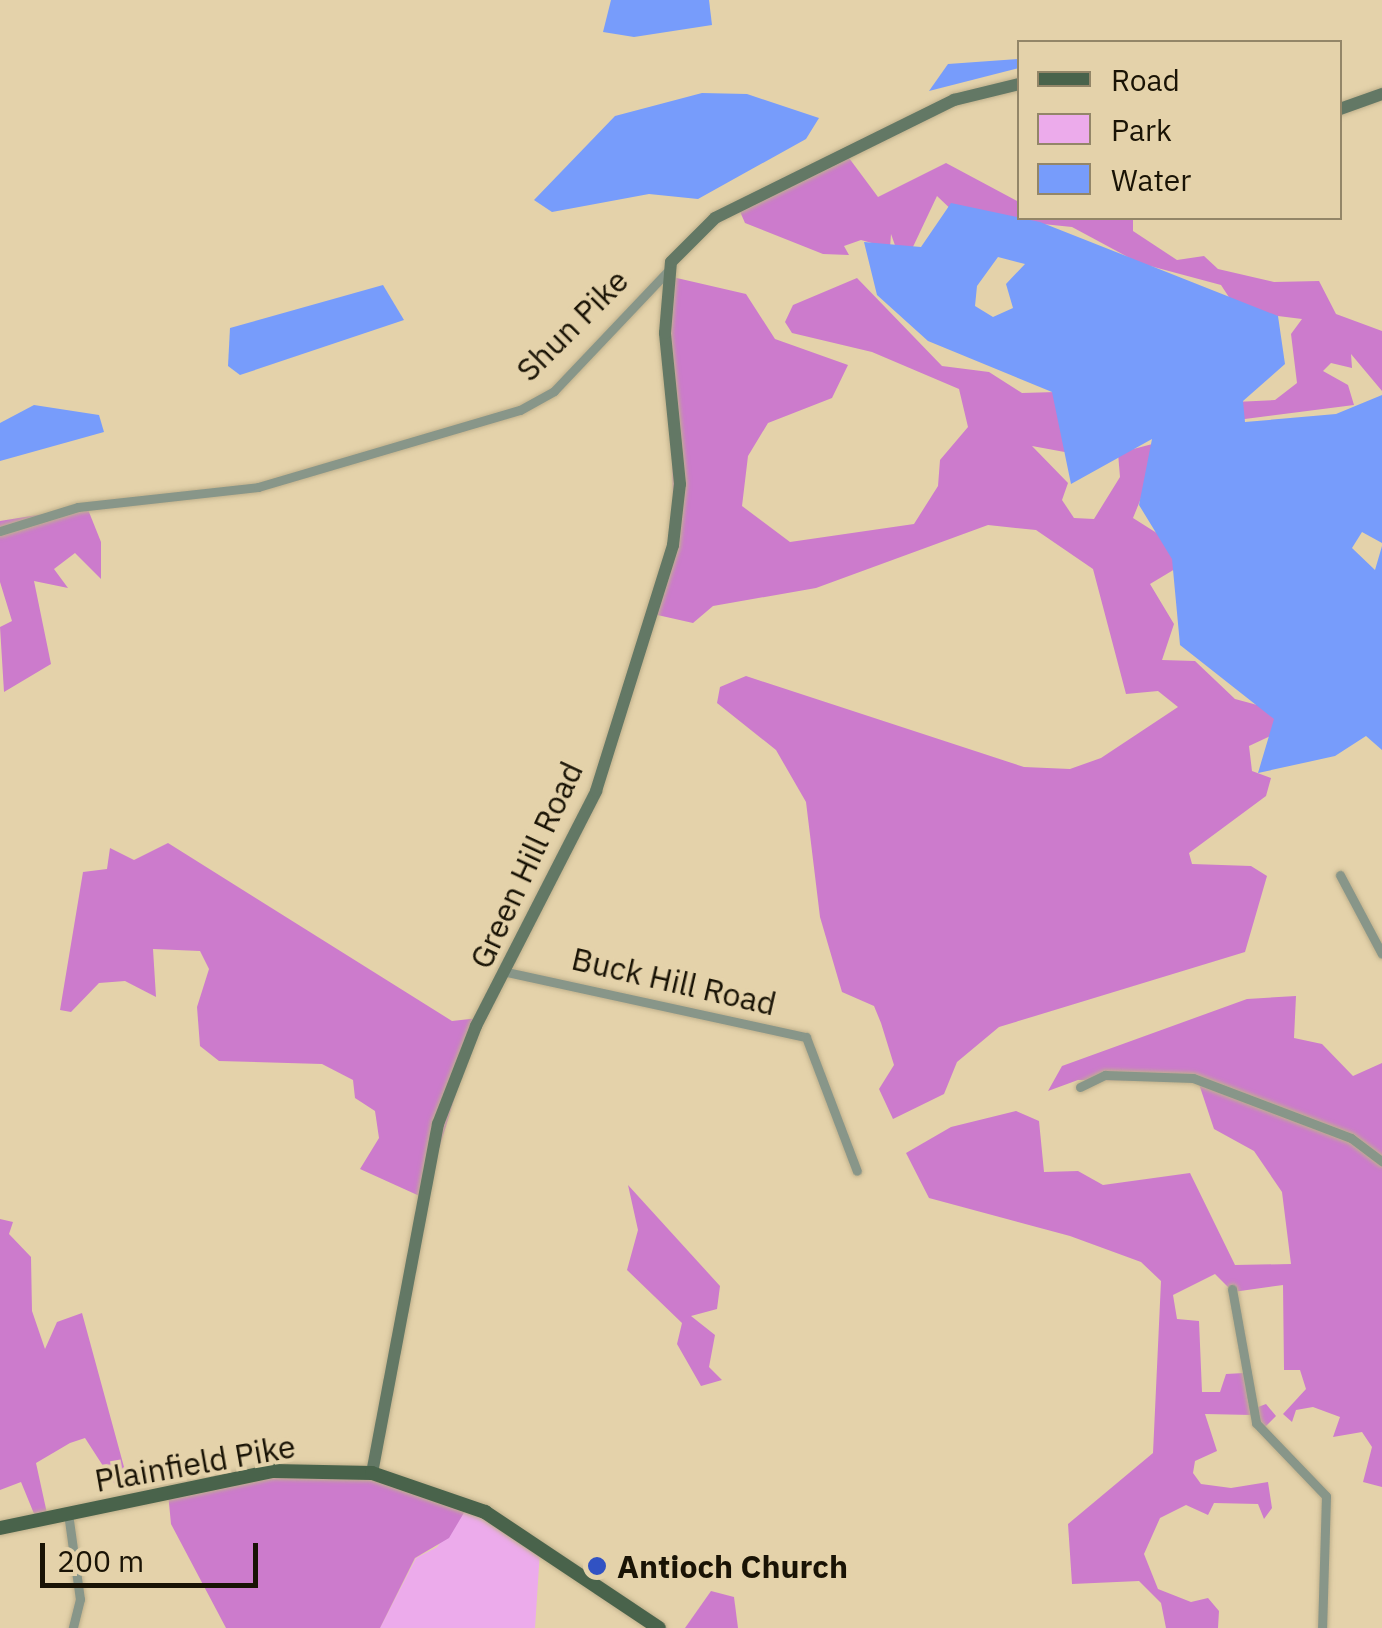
<!DOCTYPE html>
<style>
body{margin:0}
#map{position:relative;width:1382px;height:1628px;overflow:hidden;background:#e4d2aa;font-family:"IBM Plex Sans",sans-serif}
div>[style]{position:absolute}
.green>*{inset:0;background:#ecabeb}
.forest>*{inset:0;background:#cc7bcc}
.water>*{inset:0;background:#779cfb}
.roads{filter:drop-shadow(0 0 2px #bfb08c) drop-shadow(0 0 2px #bfb08c)}
.street>*{height:9px;margin:-4.5px;padding:0 4.5px;transform-origin:4.5px;border-radius:4.5px;background:#889689}
.secondary>*{height:12px;margin:-6px;padding:0 6px;transform-origin:6px;border-radius:6px;background:#637865}
.primary>*{height:14px;margin:-7px;padding:0 7px;transform-origin:7px;border-radius:7px;background:#49634b}
.dots>*{width:28px;height:28px;translate:-50% -50%;box-sizing:border-box;border:5px solid #e4d2aa;border-radius:50%}
span{translate:-50% -50%;white-space:nowrap;text-align:center;line-height:1.15;-webkit-text-stroke:8px #e4d2aa;paint-order:stroke}
.street-label{font-size:32px;color:#191305}
.poi-label{font-size:32px;color:#191305;font-weight:700}
.left{translate:0 -50%;text-align:left}
.legend{position:absolute;left:1017px;top:40px;width:325px;height:180px;box-sizing:border-box;background:#e4d2aa;border:2px solid #938668;margin:0;padding:12px 18px;list-style:none;font-size:30px;color:#191305}
.legend li{display:flex;align-items:center;gap:20px;height:50px}
.legend b{width:50px;border:2px solid #938668}
.scale{position:absolute;left:40px;top:1543px;width:218px;height:45px;box-sizing:border-box;border:5px solid #191305;border-top:0;padding-left:12px;font-size:30px;line-height:35px;white-space:nowrap;color:#191305;-webkit-text-stroke:8px #e4d2aa;paint-order:stroke}
</style>
<div id="map">
<div class="green">
<i style="clip-path:polygon(468px 1506px,540px 1551px,535px 1628px,380px 1628px,416px 1558px,437px 1547px)"></i>
</div>
<div class="forest">
<i style="clip-path:polygon(849px 158px,878px 197px,946px 163px,1019px 202px,1019px 218px,1133px 218px,1133px 231px,1177px 260px,1204px 256px,1218px 269px,1274px 282px,1319px 281px,1336px 314px,1382px 331px,1382px 391px,1351px 354px,1352px 368px,1331px 363px,1323px 371px,1348px 385px,1354px 405px,1237px 420px,1235px 402px,1275px 400px,1297px 383px,1291px 334px,1302px 319px,1238px 311px,1221px 285px,1139px 263px,1072px 227px,957px 215px,937px 196px,903px 268px,891px 234px,890px 248px,861px 240px,844px 246px,849px 255px,823px 254px,745px 223px,738px 207px)"></i>
<i style="clip-path:polygon(668px 276px,746px 294px,775px 339px,848px 365px,832px 398px,768px 423px,748px 456px,742px 506px,790px 542px,914px 524px,938px 486px,940px 460px,968px 427px,959px 389px,872px 352px,792px 333px,785px 322px,793px 305px,857px 278px,942px 366px,989px 372px,1022px 393px,1056px 392px,1081px 455px,1032px 446px,1068px 483px,1062px 500px,1074px 518px,1094px 519px,1120px 477px,1118px 453px,1164px 441px,1133px 518px,1163px 537px,1180px 566px,1150px 584px,1174px 624px,1162px 660px,1195px 661px,1235px 699px,1276px 710px,1277px 733px,1249px 746px,1252px 771px,1271px 778px,1266px 796px,1189px 853px,1192px 864px,1251px 866px,1267px 876px,1245px 952px,999px 1027px,957px 1062px,944px 1094px,893px 1119px,879px 1089px,894px 1065px,881px 1023px,874px 1006px,842px 992px,820px 917px,806px 802px,776px 750px,717px 703px,720px 687px,746px 676px,1024px 767px,1070px 769px,1101px 758px,1178px 707px,1158px 691px,1126px 694px,1093px 569px,1036px 530px,988px 525px,816px 588px,713px 606px,693px 623px,653px 614px,674px 544px)"></i>
<i style="clip-path:polygon(87px 507px,101px 542px,101px 579px,75px 553px,54px 569px,68px 588px,34px 581px,51px 664px,4px 692px,0 627px,12px 621px,0 582px,0 521px)"></i>
<i style="clip-path:polygon(168px 843px,452px 1021px,479px 1018px,424px 1198px,360px 1169px,379px 1138px,375px 1111px,355px 1098px,353px 1080px,322px 1064px,219px 1061px,200px 1046px,197px 1007px,209px 969px,200px 951px,153px 949px,156px 997px,125px 981px,99px 983px,71px 1012px,60px 1010px,83px 872px,107px 869px,110px 848px,134px 860px)"></i>
<i style="clip-path:polygon(1296px 996px,1294px 1038px,1322px 1044px,1353px 1076px,1382px 1063px,1382px 1487px,1363px 1482px,1372px 1447px,1362px 1432px,1333px 1437px,1340px 1417px,1313px 1407px,1296px 1410px,1292px 1422px,1283px 1414px,1306px 1389px,1300px 1370px,1284px 1370px,1283px 1285px,1233px 1292px,1215px 1274px,1173px 1295px,1177px 1319px,1199px 1321px,1202px 1392px,1220px 1392px,1226px 1374px,1244px 1373px,1253px 1409px,1266px 1404px,1276px 1416px,1262px 1430px,1252px 1415px,1205px 1414px,1217px 1451px,1195px 1461px,1193px 1473px,1201px 1484px,1231px 1488px,1268px 1482px,1272px 1508px,1264px 1519px,1258px 1504px,1214px 1503px,1208px 1515px,1186px 1505px,1160px 1518px,1144px 1554px,1158px 1589px,1191px 1602px,1208px 1598px,1219px 1611px,1218px 1628px,1166px 1628px,1161px 1603px,1139px 1581px,1072px 1584px,1068px 1524px,1153px 1453px,1161px 1281px,1141px 1262px,1070px 1236px,929px 1198px,906px 1153px,951px 1127px,1016px 1111px,1039px 1121px,1044px 1172px,1078px 1171px,1103px 1185px,1190px 1173px,1235px 1265px,1291px 1264px,1282px 1192px,1254px 1151px,1214px 1129px,1198px 1081px,1078px 1080px,1048px 1091px,1062px 1066px,1247px 999px)"></i>
<i style="clip-path:polygon(628px 1185px,720px 1286px,717px 1309px,691px 1316px,715px 1335px,709px 1367px,722px 1380px,701px 1386px,677px 1344px,682px 1323px,627px 1270px,638px 1230px)"></i>
<i style="clip-path:polygon(0 1219px,13px 1222px,9px 1234px,31px 1257px,32px 1311px,45px 1349px,57px 1322px,82px 1313px,127px 1478px,116px 1486px,85px 1438px,70px 1443px,36px 1463px,48px 1518px,37px 1521px,21px 1482px,0 1490px)"></i>
<i style="clip-path:polygon(270px 1473px,366px 1473px,468px 1506px,449px 1538px,415px 1558px,380px 1628px,226px 1628px,171px 1524px,168px 1493px)"></i>
<i style="clip-path:polygon(711px 1591px,734px 1597px,738px 1628px,685px 1628px)"></i>
</div>
<div class="water">
<i style="clip-path:polygon(611px 0,709px 0,712px 25px,634px 37px,603px 32px)"></i>
<i style="clip-path:polygon(1019px 59px,1019px 68px,929px 91px,948px 64px)"></i>
<i style="clip-path:polygon(702px 93px,747px 94px,819px 118px,806px 139px,698px 199px,649px 194px,552px 212px,534px 200px,615px 116px)"></i>
<i style="clip-path:polygon(evenodd,951px 203px,1040px 222px,1278px 316px,1285px 364px,1243px 401px,1245px 422px,1336px 414px,1382px 395px,1382px 543px,1362px 532px,1352px 548px,1375px 570px,1382px 546px,1382px 750px,1366px 736px,1335px 756px,1258px 773px,1274px 719px,1180px 645px,1172px 559px,1139px 505px,1152px 439px,1071px 484px,1052px 392px,928px 341px,877px 295px,864px 242px,921px 247px,951px 203px,998px 257px,1025px 264px,1006px 284px,1013px 308px,993px 317px,975px 306px,977px 286px,998px 257px)"></i>
<i style="clip-path:polygon(383px 285px,404px 320px,240px 375px,228px 366px,230px 328px)"></i>
<i style="clip-path:polygon(34px 405px,99px 415px,104px 432px,0 461px,0 423px)"></i>
</div>
<div class="roads">
<div class="street">
<i style="left:0;top:531px;width:82px;rotate:-17.1deg"></i>
<i style="left:78px;top:507px;width:181px;rotate:-6.3deg"></i>
<i style="left:258px;top:487px;width:273px;rotate:-16.4deg"></i>
<i style="left:520px;top:410px;width:39px;rotate:-29deg"></i>
<i style="left:554px;top:391px;width:163px;rotate:-46.5deg"></i>
<i style="left:1340px;top:875px;width:89px;rotate:62deg"></i>
<i style="left:507px;top:972px;width:306px;rotate:12.3deg"></i>
<i style="left:806px;top:1037px;width:143px;rotate:69.2deg"></i>
<i style="left:1080px;top:1087px;width:28px;rotate:-26deg"></i>
<i style="left:1105px;top:1075px;width:88px;rotate:2deg"></i>
<i style="left:1193px;top:1078px;width:169px;rotate:20.8deg"></i>
<i style="left:1351px;top:1138px;width:39px;rotate:37deg"></i>
<i style="left:1232px;top:1289px;width:136px;rotate:79.8deg"></i>
<i style="left:1256px;top:1423px;width:101px;rotate:46.2deg"></i>
<i style="left:1326px;top:1496px;width:132px;rotate:91.7deg"></i>
<i style="left:68px;top:1513px;width:87px;rotate:82.1deg"></i>
<i style="left:80px;top:1599px;width:30px;rotate:104deg"></i>
</div>
<div class="secondary">
<i style="left:1340px;top:109px;width:45px;rotate:-19.7deg"></i>
<i style="left:372px;top:1473px;width:355px;rotate:-79.3deg"></i>
<i style="left:438px;top:1124px;width:105px;rotate:-68.8deg"></i>
<i style="left:476px;top:1026px;width:264px;rotate:-62.9deg"></i>
<i style="left:596px;top:791px;width:258px;rotate:-72.6deg"></i>
<i style="left:673px;top:545px;width:61px;rotate:-83.5deg"></i>
<i style="left:680px;top:484px;width:152px;rotate:-95.7deg"></i>
<i style="left:665px;top:333px;width:71px;rotate:-85.2deg"></i>
<i style="left:671px;top:262px;width:62px;rotate:-45deg"></i>
<i style="left:715px;top:218px;width:267px;rotate:-26.3deg"></i>
<i style="left:954px;top:100px;width:67px;rotate:-13.8deg"></i>
</div>
<div class="primary">
<i style="left:0;top:1528px;width:280px;rotate:-11.8deg"></i>
<i style="left:274px;top:1471px;width:98px;rotate:1.2deg"></i>
<i style="left:372px;top:1473px;width:120px;rotate:19deg"></i>
<i style="left:485px;top:1512px;width:209px;rotate:33.7deg"></i>
</div>
</div>
<div class="dots">
<i style="left:597px;top:1566px;background:#3152c3"></i>
</div>
<div class="street-label">
<span style="left:572px;top:325px;rotate:-45deg">Shun Pike</span>
<span style="left:526px;top:865px;rotate:-65deg">Green Hill Road</span>
<span style="left:674px;top:981px;rotate:13deg">Buck Hill Road</span>
<span style="left:195px;top:1463px;rotate:-10deg">Plainfield Pike</span>
</div>
<div class="poi-label">
<span class="left" style="left:617px;top:1566px">Antioch Church</span>
</div>
<ul class="legend">
<li><b style="height:12px;background:#49634b"></b>Road</li>
<li><b style="height:28px;background:#ecabeb"></b>Park</li>
<li><b style="height:28px;background:#779cfb"></b>Water</li>
</ul>
<div class="scale">200 m</div>
</div>
